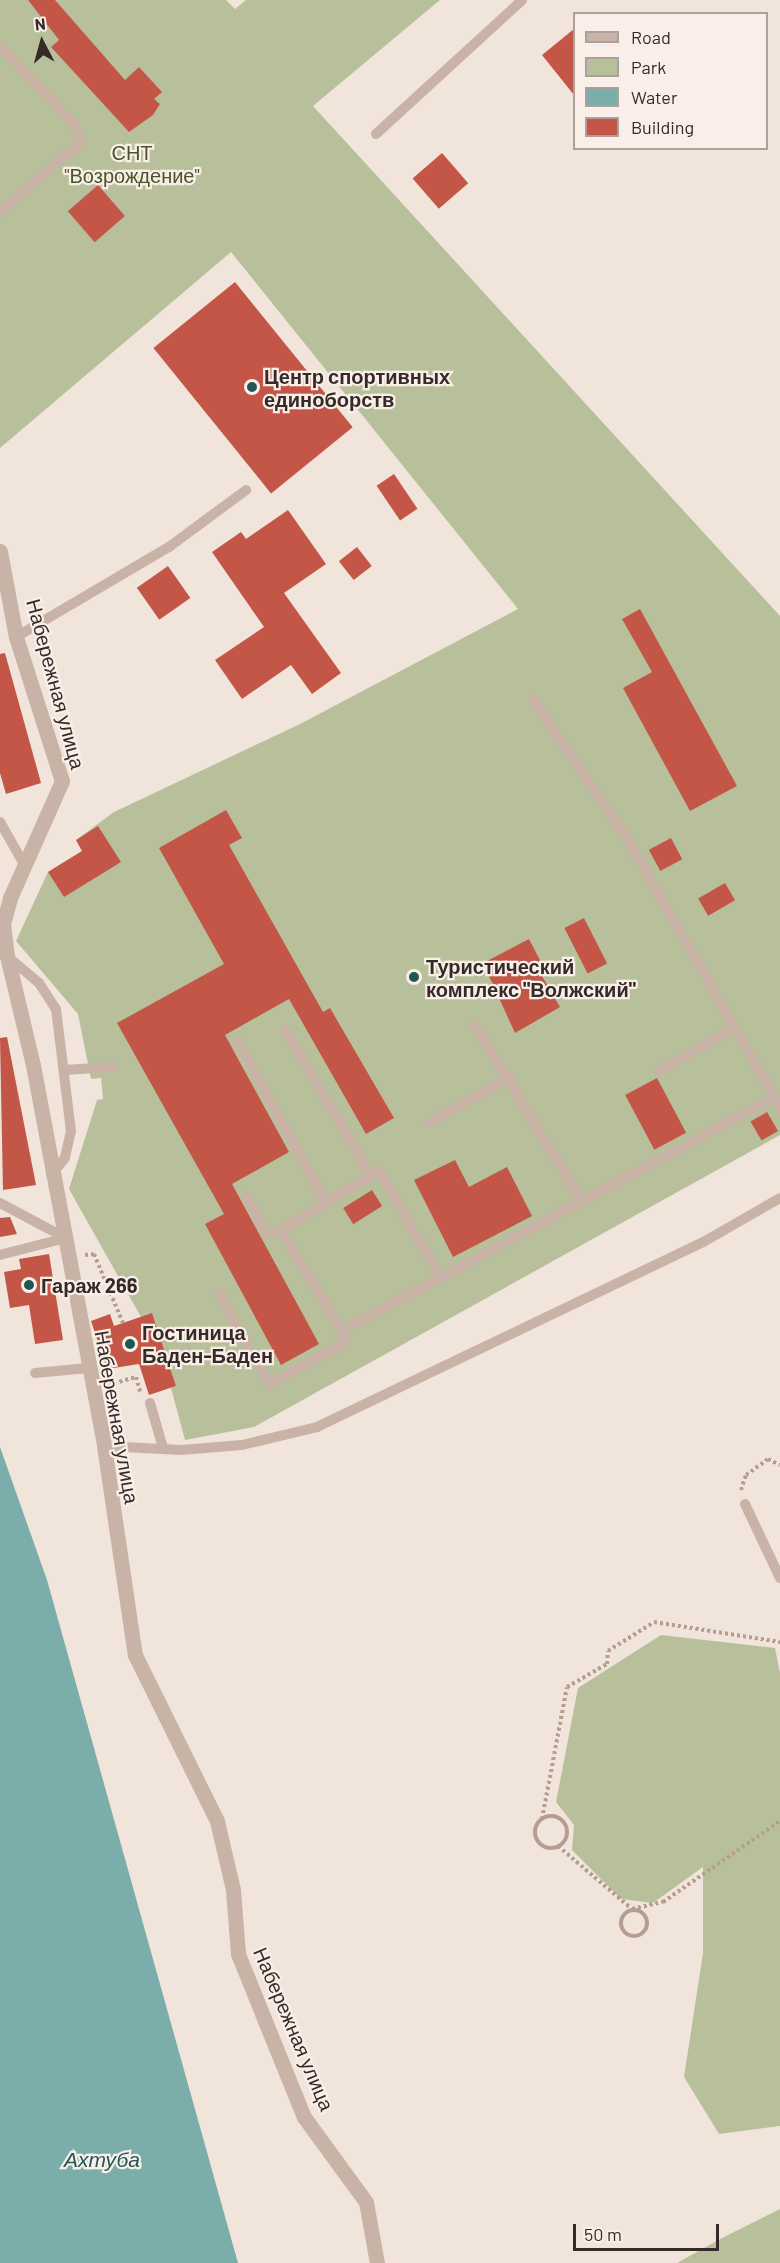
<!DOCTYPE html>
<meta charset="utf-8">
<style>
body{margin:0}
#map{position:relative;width:780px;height:2263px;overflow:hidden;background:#f1e4db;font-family:Barlow,sans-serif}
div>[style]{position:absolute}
.green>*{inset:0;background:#b8c09b}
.water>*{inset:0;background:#7baeaa}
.building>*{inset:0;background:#c45647;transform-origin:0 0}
.path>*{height:4px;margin-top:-2px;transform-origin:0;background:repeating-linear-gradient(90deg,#b59d92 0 3px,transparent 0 6px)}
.path>.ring{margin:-2px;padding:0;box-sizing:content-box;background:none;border:4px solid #b59d92;border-radius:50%}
.service>*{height:10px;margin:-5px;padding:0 5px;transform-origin:5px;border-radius:5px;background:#c9b3a7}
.minor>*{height:15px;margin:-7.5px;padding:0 7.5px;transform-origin:7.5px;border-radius:7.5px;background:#c9b3a7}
.dots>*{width:16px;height:16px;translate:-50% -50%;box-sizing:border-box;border:3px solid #f9efe8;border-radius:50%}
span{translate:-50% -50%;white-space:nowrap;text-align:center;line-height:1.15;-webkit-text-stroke:4.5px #f9efe8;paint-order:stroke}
.park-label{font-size:20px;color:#4a542c}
.poi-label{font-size:20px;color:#362a28;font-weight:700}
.left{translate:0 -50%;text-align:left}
.street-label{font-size:20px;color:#362a28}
.water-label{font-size:21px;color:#1e5754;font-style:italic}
.legend{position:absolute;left:573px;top:12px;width:195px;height:138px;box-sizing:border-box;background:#f9efe8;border:2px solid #aba09b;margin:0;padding:8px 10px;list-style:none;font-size:18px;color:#362a28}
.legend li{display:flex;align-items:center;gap:12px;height:30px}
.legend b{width:30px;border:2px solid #aba09b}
.north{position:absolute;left:12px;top:12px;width:60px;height:60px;-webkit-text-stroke:4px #f9efe8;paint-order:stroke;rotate:354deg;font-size:16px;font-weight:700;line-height:24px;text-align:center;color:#362a28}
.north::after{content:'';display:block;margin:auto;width:21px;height:27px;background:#362a28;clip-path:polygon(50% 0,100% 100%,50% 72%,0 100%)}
.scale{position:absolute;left:573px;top:2224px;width:146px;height:27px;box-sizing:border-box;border:3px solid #362a28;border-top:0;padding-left:8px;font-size:18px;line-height:21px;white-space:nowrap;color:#362a28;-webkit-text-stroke:4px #f9efe8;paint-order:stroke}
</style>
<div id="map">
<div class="green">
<i style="clip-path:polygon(0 0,226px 0,235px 9px,246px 0,440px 0,313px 106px,780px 616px,780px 1135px,254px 1427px,185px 1440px,171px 1388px,176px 1386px,152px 1314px,141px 1317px,69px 1189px,97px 1100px,103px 1099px,101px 1078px,91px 1079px,78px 1014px,16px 941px,48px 872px,82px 851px,76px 840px,114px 812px,300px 724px,518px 609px,231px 252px,0 448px)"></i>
<i style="clip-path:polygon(661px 1635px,775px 1648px,780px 1673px,780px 2126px,719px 2134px,684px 2077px,703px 1953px,703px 1867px,653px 1903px,621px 1899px,572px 1850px,574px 1825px,556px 1802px,578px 1688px)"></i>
<i style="clip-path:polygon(780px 2209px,780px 2263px,677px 2263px,722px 2238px)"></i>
</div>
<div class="water">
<i style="clip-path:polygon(0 1447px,47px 1580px,238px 2263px,0 2263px)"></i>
</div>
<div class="building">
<i style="clip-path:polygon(28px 0,55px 0,125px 80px,139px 67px,162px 92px,154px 99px,160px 104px,153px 115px,129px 132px,51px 47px,59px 40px)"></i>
<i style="clip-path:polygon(574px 29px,574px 95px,542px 55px)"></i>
<i style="left:442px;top:153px;width:40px;height:39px;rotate:49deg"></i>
<i style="left:98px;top:185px;width:41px;height:40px;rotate:49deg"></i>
<i style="left:235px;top:282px;width:187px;height:105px;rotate:51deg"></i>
<i style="left:394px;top:474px;width:42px;height:21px;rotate:56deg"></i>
<i style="clip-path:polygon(288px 510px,326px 564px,284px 593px,341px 673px,312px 694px,291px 665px,242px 699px,215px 660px,264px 627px,212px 552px,241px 532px,246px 539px)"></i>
<i style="left:357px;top:547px;width:24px;height:23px;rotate:52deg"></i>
<i style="left:168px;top:566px;width:39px;height:38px;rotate:55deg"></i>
<i style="clip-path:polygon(640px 609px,737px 786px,690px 811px,623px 688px,652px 672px,622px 619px)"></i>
<i style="clip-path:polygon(5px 653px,41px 783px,6px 794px,0 773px,0 654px)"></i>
<i style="clip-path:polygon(226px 810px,242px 838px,229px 845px,323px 1012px,330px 1008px,394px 1118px,366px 1134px,289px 999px,225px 1035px,289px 1152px,232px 1184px,319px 1344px,281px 1365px,205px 1224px,224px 1214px,117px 1023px,224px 964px,159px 848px)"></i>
<i style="clip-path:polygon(98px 826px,121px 862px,64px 897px,48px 872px,82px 851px,76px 840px)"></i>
<i style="left:671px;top:838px;width:24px;height:25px;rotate:62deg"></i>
<i style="left:725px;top:883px;width:20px;height:31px;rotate:60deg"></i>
<i style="left:584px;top:918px;width:51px;height:22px;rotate:63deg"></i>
<i style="clip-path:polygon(529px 939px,541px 962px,535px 964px,560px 1007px,515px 1033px,483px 963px)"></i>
<i style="clip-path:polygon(7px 1037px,36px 1185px,3px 1190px,0 1038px)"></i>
<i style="left:657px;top:1078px;width:62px;height:36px;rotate:62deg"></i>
<i style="left:767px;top:1112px;width:22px;height:19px;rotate:60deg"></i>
<i style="clip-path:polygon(455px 1160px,469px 1187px,507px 1167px,532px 1216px,453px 1257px,414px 1180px)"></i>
<i style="left:372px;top:1190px;width:19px;height:34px;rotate:58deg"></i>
<i style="clip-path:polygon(10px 1217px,17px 1234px,0 1237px,0 1218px)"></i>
<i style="clip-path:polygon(49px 1254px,63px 1340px,35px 1344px,29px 1305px,10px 1308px,4px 1272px,21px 1269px,19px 1259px)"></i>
<i style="clip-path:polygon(152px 1313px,176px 1386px,149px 1395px,139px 1364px,107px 1369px,91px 1321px,110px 1314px,114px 1326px)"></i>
</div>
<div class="path">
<i style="left:85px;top:1255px;width:9px;rotate:-6deg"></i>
<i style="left:94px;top:1254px;width:75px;rotate:67.2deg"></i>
<i style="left:108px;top:1385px;width:29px;rotate:-16deg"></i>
<i style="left:136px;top:1377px;width:18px;rotate:74deg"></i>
<i style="left:741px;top:1490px;width:16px;rotate:-72deg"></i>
<i style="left:746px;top:1475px;width:27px;rotate:-36deg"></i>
<i style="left:768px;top:1459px;width:13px;rotate:27deg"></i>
<i class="ring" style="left:535px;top:1816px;width:28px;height:28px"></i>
<i style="left:542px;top:1819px;width:134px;rotate:-79.3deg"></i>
<i style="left:567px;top:1687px;width:46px;rotate:-29.9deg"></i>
<i style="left:607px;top:1664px;width:13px;rotate:-86deg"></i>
<i style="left:608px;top:1651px;width:54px;rotate:-32.2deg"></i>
<i style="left:654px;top:1622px;width:128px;rotate:9deg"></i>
<i style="left:558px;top:1846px;width:97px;rotate:40.4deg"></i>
<i style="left:632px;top:1909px;width:32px;rotate:-13deg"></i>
<i style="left:663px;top:1902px;width:142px;rotate:-34.7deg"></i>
<i class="ring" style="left:621px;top:1910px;width:22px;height:22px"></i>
</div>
<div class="service">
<i style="left:0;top:46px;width:108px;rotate:46.5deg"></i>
<i style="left:74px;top:124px;width:20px;rotate:72deg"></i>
<i style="left:80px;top:143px;width:106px;rotate:139.2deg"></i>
<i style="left:376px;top:134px;width:198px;rotate:-42.5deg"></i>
<i style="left:16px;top:637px;width:178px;rotate:-30.5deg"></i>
<i style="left:169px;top:547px;width:96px;rotate:-36.5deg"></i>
<i style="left:533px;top:699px;width:168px;rotate:55.9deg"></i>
<i style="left:627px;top:838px;width:298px;rotate:60.4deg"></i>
<i style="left:0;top:822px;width:51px;rotate:60.4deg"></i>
<i style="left:7px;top:956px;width:42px;rotate:40.2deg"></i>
<i style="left:39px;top:983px;width:31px;rotate:57deg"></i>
<i style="left:56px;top:1009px;width:123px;rotate:83deg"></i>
<i style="left:71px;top:1131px;width:28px;rotate:103deg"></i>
<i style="left:65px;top:1158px;width:22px;rotate:129deg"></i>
<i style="left:475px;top:1025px;width:207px;rotate:58.8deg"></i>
<i style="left:285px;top:1030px;width:169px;rotate:59.5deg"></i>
<i style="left:238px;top:1042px;width:183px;rotate:61.3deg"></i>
<i style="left:64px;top:1070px;width:48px;rotate:-3.6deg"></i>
<i style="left:659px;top:1071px;width:87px;rotate:-29.5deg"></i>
<i style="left:428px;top:1123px;width:94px;rotate:-29.3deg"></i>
<i style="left:246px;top:1196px;width:42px;rotate:61.6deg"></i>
<i style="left:266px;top:1233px;width:15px;rotate:-11deg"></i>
<i style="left:281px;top:1230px;width:118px;rotate:58.9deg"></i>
<i style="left:342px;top:1331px;width:491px;rotate:-28.4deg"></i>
<i style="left:774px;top:1097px;width:13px;rotate:61deg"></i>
<i style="left:0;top:1203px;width:70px;rotate:28deg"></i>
<i style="left:281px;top:1230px;width:114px;rotate:-31deg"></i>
<i style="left:379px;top:1171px;width:124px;rotate:59.9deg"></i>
<i style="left:0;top:1255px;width:64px;rotate:-14.5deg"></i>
<i style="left:219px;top:1294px;width:103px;rotate:60.9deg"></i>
<i style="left:269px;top:1384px;width:86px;rotate:-28.3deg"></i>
<i style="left:345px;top:1343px;width:12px;rotate:-104deg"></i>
<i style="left:35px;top:1373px;width:53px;rotate:-5.4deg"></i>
<i style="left:150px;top:1403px;width:47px;rotate:73.9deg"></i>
<i style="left:104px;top:1446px;width:77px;rotate:3deg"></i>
<i style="left:181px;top:1450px;width:61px;rotate:-4.7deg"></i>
<i style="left:242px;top:1445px;width:77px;rotate:-13.5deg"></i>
<i style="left:317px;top:1427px;width:430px;rotate:-25.6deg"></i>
<i style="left:705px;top:1241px;width:86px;rotate:-29.8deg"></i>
<i style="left:745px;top:1504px;width:82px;rotate:64.7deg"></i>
</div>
<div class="minor">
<i style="left:0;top:551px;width:87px;rotate:79.5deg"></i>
<i style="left:16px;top:637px;width:151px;rotate:72.3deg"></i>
<i style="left:62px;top:781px;width:128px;rotate:114deg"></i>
<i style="left:10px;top:898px;width:27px;rotate:105deg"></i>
<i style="left:3px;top:924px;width:32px;rotate:83deg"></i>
<i style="left:7px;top:956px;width:112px;rotate:76.6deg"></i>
<i style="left:33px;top:1065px;width:388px;rotate:79.4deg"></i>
<i style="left:104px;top:1446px;width:211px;rotate:81.6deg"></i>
<i style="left:135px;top:1655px;width:185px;rotate:63.7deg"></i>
<i style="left:217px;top:1821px;width:71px;rotate:76.9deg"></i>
<i style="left:233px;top:1890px;width:64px;rotate:85.5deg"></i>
<i style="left:238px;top:1954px;width:176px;rotate:68deg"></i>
<i style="left:304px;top:2117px;width:105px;rotate:53.9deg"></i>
<i style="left:366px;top:2202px;width:62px;rotate:79.8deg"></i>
</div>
<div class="dots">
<i style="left:252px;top:387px;background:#1e5754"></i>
<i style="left:414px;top:977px;background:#1e5754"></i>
<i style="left:29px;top:1285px;background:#1e5754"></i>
<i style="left:130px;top:1344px;background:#1e5754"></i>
</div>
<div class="park-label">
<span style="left:132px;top:164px">СНТ<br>"Возрождение"</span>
</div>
<div class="poi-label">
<span class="left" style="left:264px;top:388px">Центр спортивных<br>единоборств</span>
<span class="left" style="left:426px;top:978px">Туристический<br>комплекс "Волжский"</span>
<span class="left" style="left:41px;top:1285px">Гараж 266</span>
<span class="left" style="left:142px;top:1344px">Гостиница<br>Баден-Баден</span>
</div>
<div class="street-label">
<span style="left:56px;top:684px;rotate:75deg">Набережная улица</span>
<span style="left:117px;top:1417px;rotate:80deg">Набережная улица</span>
<span style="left:294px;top:2029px;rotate:67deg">Набережная улица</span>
</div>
<div class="water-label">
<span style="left:102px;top:2159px">Ахтуба</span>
</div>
<ul class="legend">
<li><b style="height:8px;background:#c9b3a7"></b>Road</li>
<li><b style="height:16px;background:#b8c09b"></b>Park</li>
<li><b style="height:16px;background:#7baeaa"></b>Water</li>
<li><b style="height:16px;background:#c45647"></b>Building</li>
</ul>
<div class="north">N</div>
<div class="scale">50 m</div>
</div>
